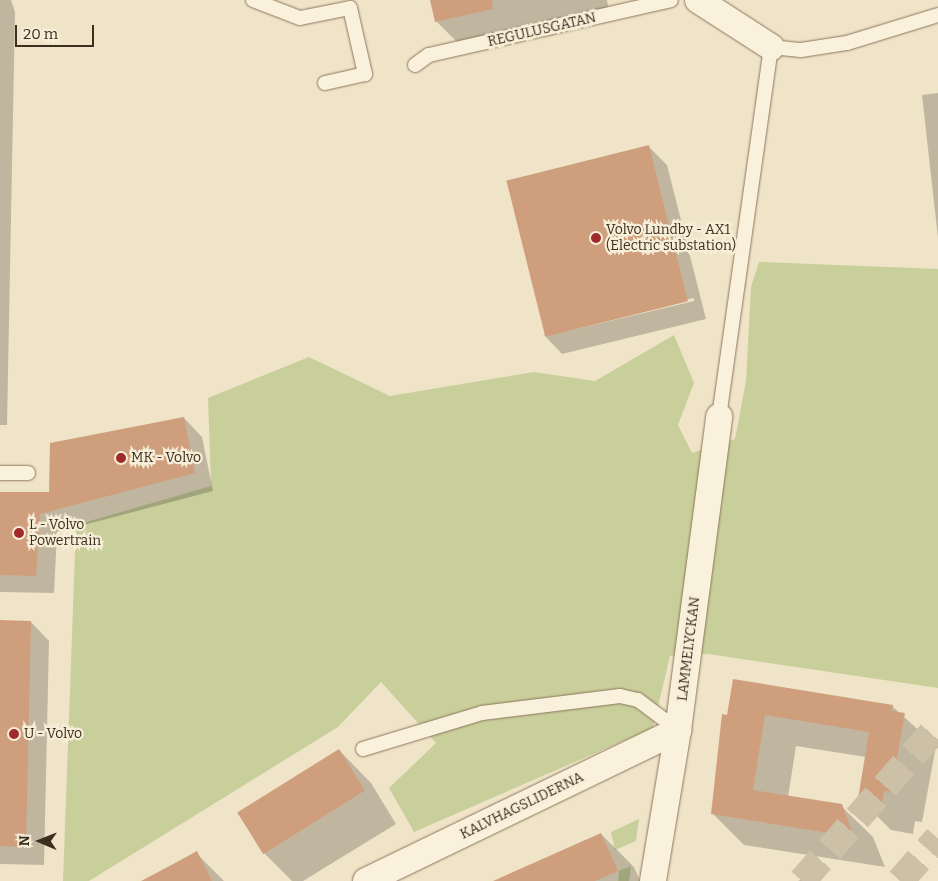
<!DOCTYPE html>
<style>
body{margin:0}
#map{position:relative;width:938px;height:881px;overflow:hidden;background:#f0e4c8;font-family:Bitter,serif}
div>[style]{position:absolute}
.green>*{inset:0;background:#c9cf9b}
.shadow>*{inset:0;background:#0003}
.building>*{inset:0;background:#cf9f7d;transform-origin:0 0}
.highway-tunnel>*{height:28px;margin-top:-14px;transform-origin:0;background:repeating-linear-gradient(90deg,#ccc0a6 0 28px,transparent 0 42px)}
.roads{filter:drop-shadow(0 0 1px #8d765c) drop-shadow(0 0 1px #8d765c)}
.lane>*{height:14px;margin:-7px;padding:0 7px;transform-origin:7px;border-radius:7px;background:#faf1dc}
.street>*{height:26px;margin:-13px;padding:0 13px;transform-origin:13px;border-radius:13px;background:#faf1dc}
.dots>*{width:14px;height:14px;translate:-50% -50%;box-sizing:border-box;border:2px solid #f7eed8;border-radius:50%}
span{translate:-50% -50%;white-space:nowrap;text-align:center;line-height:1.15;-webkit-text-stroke:4.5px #f7eed8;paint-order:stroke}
.street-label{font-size:14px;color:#3d2e20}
.poi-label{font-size:14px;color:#3d2e20}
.left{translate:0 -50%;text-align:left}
.north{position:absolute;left:15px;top:816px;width:50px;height:50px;-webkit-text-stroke:4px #f7eed8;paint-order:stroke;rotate:271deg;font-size:14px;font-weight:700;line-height:20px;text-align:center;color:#3d2e20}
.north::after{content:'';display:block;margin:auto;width:18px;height:22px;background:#3d2e20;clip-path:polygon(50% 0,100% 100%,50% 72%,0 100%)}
.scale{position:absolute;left:15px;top:25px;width:79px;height:22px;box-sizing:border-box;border:2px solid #3d2e20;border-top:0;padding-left:6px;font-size:15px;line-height:18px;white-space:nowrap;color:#3d2e20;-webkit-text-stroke:4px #f7eed8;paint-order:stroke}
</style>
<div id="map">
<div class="green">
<i style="clip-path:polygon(759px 262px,938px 269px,938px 688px,708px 654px,670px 656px,653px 728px,414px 832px,389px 788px,436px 743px,381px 682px,338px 727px,89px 881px,63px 881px,76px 525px,211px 486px,208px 398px,309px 357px,390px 396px,534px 372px,595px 381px,674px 335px,694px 383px,678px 425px,692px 453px,735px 439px,746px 381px,751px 287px)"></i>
<i style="clip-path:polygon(639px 819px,636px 841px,615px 850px,611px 832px)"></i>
<i style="clip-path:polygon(631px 866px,629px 881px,618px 881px,619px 871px)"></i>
</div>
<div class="shadow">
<i style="clip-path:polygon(0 0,11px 0,15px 12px,7px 425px,0 425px)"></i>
<i style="clip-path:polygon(432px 0,607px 0,609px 12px,460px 45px,436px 21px)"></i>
<i style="clip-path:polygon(938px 93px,938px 238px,922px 95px)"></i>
<i style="clip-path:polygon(evenodd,648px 146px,667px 165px,706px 319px,562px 354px,544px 335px,648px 146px,694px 298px,694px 301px,555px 334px,555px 331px,694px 298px)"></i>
<i style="clip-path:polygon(184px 418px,202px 437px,213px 491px,57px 532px,54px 593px,0 592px,0 493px,50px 493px)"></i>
<i style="clip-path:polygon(0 621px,31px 622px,49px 641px,44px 865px,0 864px)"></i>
<i style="clip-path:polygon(892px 706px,936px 746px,922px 822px,915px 821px,913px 834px,891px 830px,860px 799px,866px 757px,796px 746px,788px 797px,841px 806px,873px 837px,885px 867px,744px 845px,712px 813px,723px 716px)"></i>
<i style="clip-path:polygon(339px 750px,371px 783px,396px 824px,303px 881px,292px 881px,264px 853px)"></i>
<i style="clip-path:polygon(601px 834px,634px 867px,640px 881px,496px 881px)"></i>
<i style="clip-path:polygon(196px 853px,224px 881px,144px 881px)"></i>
<i style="clip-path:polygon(807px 877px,810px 881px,798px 881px)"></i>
</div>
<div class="building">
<i style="clip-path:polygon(430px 0,492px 0,493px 9px,435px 22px)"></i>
<i style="left:649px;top:145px;width:161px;height:147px;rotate:76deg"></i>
<i style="clip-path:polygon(184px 417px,195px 473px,40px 514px,36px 576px,0 575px,0 492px,49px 492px,50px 443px)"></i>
<i style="clip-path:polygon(0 620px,31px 621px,26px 847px,0 846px)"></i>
<i style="clip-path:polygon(733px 679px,893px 705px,892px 711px,905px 713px,891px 792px,884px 791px,882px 803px,858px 799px,869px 732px,765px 715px,753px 790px,842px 804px,854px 837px,711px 814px,722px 714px,727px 715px)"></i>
<i style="left:339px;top:749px;width:49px;height:120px;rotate:58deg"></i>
<i style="clip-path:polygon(601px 833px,618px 871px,595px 881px,493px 881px)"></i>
<i style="clip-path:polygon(197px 851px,212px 881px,141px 881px,177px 862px)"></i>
</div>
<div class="highway-tunnel">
<i style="left:802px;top:881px;width:206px;rotate:-48.7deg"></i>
<i style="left:900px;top:881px;width:57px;rotate:-48.5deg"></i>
</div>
<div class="roads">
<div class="lane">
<i style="left:253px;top:0;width:50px;rotate:21deg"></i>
<i style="left:300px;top:18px;width:51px;rotate:-11.3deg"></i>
<i style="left:350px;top:8px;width:68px;rotate:77.2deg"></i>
<i style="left:365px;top:74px;width:41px;rotate:167.3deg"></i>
<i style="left:415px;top:65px;width:17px;rotate:-36deg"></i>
<i style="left:429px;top:55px;width:248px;rotate:-12.8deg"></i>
<i style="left:719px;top:417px;width:374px;rotate:-82deg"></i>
<i style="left:771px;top:47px;width:30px;rotate:6deg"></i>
<i style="left:801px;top:50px;width:47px;rotate:-8.7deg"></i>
<i style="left:847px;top:43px;width:95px;rotate:-17.1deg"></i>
<i style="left:0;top:473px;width:28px"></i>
<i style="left:363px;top:749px;width:124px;rotate:-16.8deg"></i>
<i style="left:482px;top:713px;width:139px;rotate:-7deg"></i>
<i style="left:620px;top:696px;width:18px;rotate:13deg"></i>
<i style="left:638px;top:700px;width:50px;rotate:36.9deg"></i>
</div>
<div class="street">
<i style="left:698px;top:0;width:87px;rotate:32.8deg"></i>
<i style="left:366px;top:881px;width:347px;rotate:-25.8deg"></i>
<i style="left:653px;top:881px;width:153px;rotate:-80.6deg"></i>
<i style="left:678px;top:730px;width:316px;rotate:-82.5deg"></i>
</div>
</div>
<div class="dots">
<i style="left:596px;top:238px;background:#9e2a2b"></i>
<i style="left:121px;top:458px;background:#9e2a2b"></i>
<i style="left:19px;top:533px;background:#9e2a2b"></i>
<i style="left:14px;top:734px;background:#9e2a2b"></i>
</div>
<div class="street-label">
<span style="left:542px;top:30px;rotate:-13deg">REGULUSGATAN</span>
<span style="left:689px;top:649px;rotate:-83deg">LAMMELYCKAN</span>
<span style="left:522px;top:806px;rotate:-26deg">KALVHAGSLIDERNA</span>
</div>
<div class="poi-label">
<span class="left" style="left:606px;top:238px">Volvo Lundby - AX1<br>(Electric substation)</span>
<span class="left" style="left:131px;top:458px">MK - Volvo</span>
<span class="left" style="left:29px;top:533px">L - Volvo<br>Powertrain</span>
<span class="left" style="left:24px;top:734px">U - Volvo</span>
</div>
<div class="north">N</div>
<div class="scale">20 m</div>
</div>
